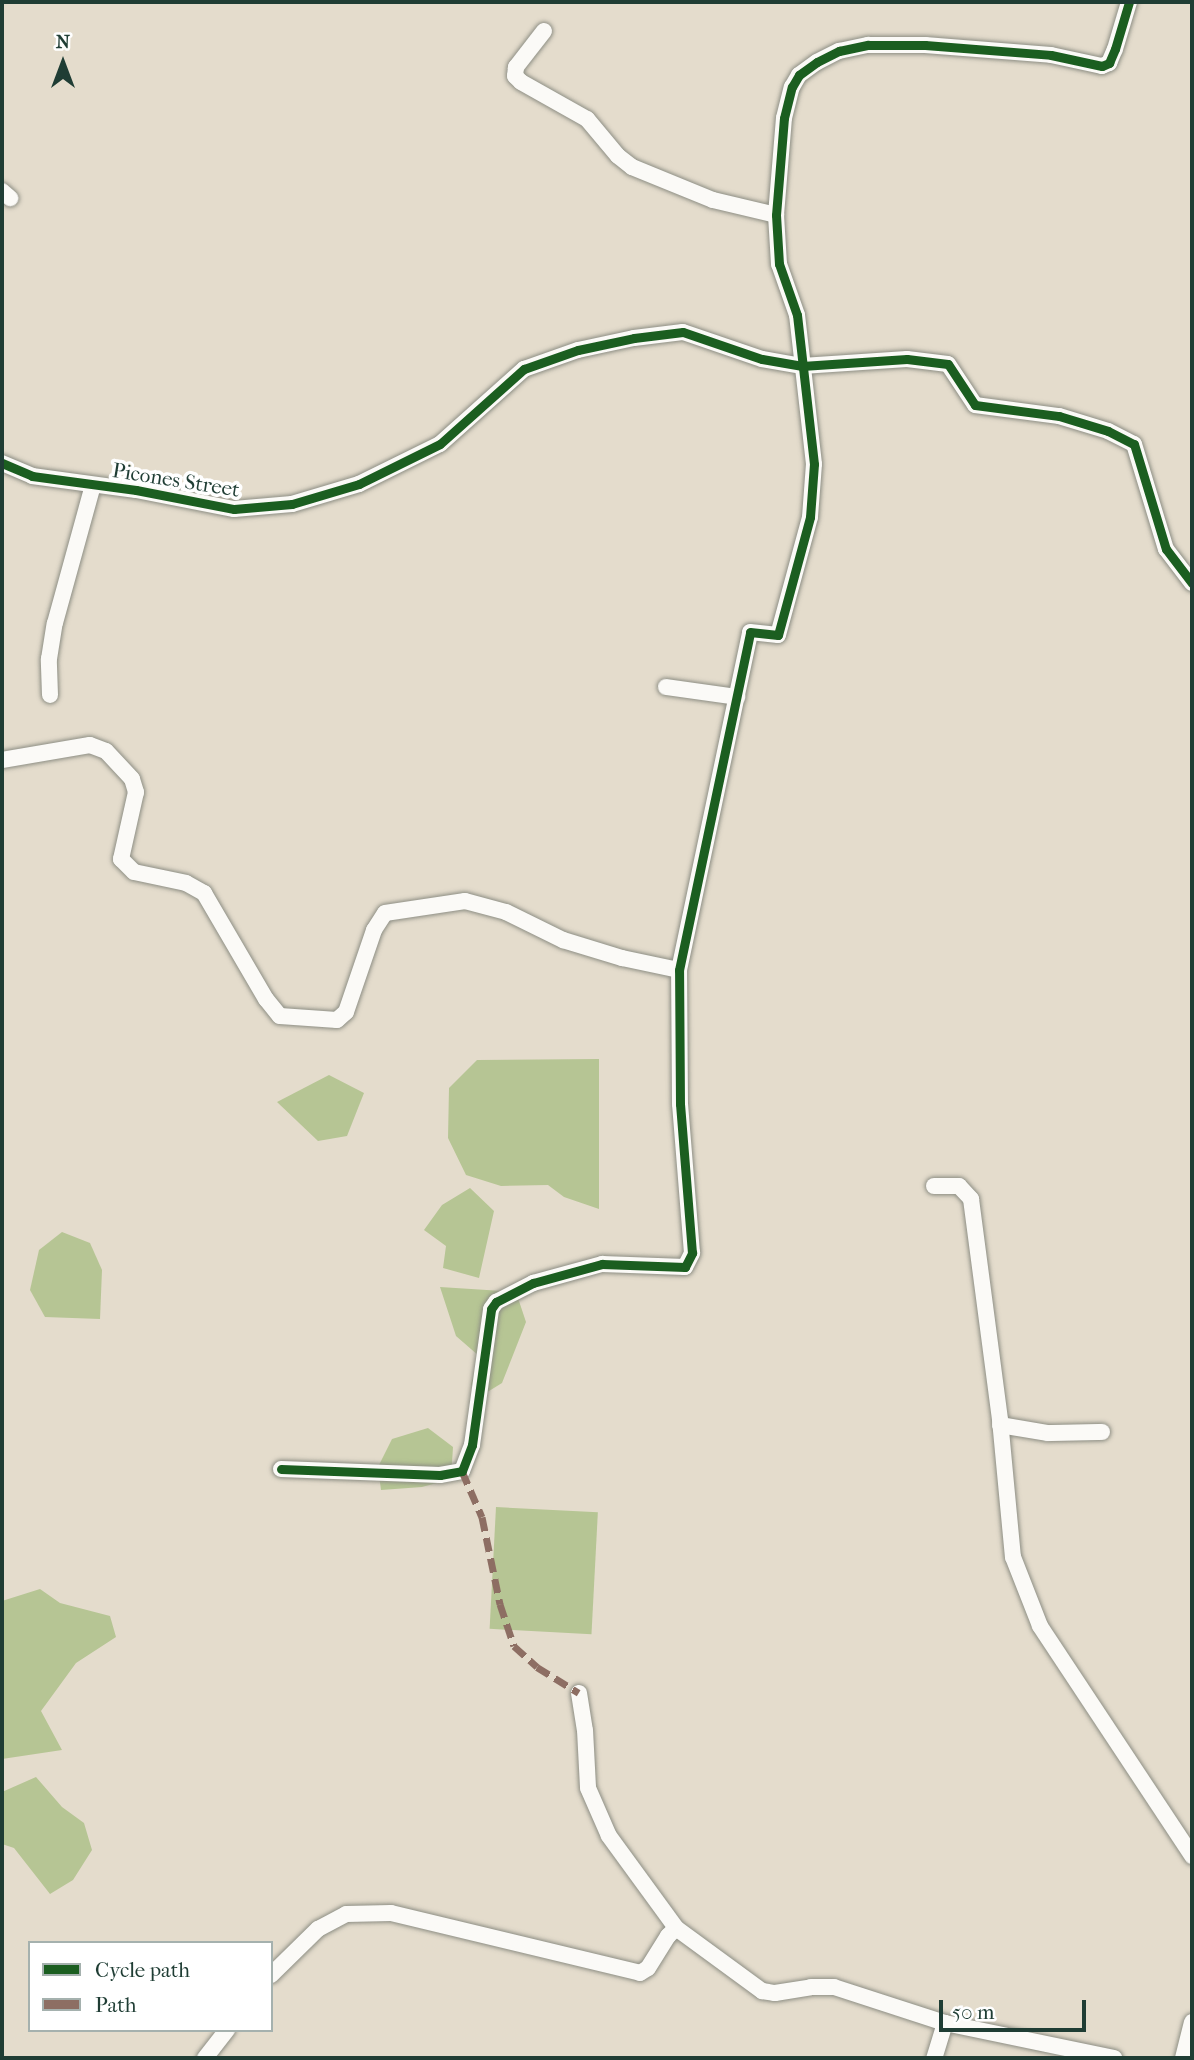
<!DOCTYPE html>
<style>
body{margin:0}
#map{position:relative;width:1194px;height:2060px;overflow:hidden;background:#e4dccc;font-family:"IM FELL French Canon",serif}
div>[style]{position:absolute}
.forest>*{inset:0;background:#b6c594;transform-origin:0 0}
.roads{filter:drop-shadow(0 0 2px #8d8e84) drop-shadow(0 0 2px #8d8e84)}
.street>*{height:16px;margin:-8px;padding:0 8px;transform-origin:8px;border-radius:8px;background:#fbfaf7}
.quiet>*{height:7px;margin-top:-3.5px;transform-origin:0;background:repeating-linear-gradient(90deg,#8d6e63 0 14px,transparent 0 21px)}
.cycleway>*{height:9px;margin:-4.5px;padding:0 4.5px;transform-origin:4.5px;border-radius:4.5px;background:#1b5e20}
span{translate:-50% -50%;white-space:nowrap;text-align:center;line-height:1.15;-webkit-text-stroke:7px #fff;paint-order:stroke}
.street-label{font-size:21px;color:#1f3d34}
.frame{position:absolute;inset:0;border:4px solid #1f3d34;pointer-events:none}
.legend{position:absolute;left:28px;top:1941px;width:245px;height:91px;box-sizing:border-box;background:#fff;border:2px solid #a5b1ae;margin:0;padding:9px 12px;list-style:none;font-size:21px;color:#1f3d34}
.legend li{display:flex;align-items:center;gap:14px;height:35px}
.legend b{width:35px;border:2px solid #a5b1ae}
.north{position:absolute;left:28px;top:28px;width:70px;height:70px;-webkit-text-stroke:5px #fff;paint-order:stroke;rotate:0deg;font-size:19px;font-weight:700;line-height:28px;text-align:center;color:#1f3d34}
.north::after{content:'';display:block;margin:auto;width:24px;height:32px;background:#1f3d34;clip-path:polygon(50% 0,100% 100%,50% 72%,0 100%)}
.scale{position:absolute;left:939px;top:2000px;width:147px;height:32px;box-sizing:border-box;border:4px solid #1f3d34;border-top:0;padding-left:9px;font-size:21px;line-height:24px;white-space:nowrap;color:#1f3d34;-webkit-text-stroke:5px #fff;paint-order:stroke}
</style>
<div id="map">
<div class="forest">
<i style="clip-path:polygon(599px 1059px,599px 1209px,564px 1197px,548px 1185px,501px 1186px,466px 1175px,448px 1138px,449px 1088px,477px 1060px)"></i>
<i style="clip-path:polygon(329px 1075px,364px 1093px,347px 1136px,318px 1141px,277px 1102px)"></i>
<i style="clip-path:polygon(470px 1188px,494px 1211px,479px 1278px,443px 1268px,446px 1246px,424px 1230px,442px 1205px)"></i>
<i style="clip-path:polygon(62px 1232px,90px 1243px,102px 1270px,100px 1319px,45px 1317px,30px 1290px,39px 1250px)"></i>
<i style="clip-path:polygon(440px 1287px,516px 1292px,526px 1322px,502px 1383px,476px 1399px,471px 1384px,479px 1356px,456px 1336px)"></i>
<i style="clip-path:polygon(428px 1428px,453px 1447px,451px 1479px,422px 1487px,381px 1490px,378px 1467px,392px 1439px)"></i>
<i style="left:496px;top:1507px;width:102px;height:122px;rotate:3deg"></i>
<i style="clip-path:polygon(40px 1589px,60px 1603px,110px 1616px,116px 1637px,76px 1663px,41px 1711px,62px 1750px,2px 1759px,2px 1601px)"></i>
<i style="clip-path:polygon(36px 1777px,62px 1807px,84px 1823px,92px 1850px,73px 1880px,50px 1894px,14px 1848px,2px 1844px,2px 1792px)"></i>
</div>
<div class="roads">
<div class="street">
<i style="left:544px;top:31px;width:46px;rotate:127.9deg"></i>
<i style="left:516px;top:67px;width:9px;rotate:96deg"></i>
<i style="left:515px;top:76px;width:8px;rotate:45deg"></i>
<i style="left:521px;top:82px;width:76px;rotate:29.3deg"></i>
<i style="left:587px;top:119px;width:48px;rotate:50deg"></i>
<i style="left:618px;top:156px;width:18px;rotate:38deg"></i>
<i style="left:632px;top:167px;width:87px;rotate:22.2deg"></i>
<i style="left:713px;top:200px;width:65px;rotate:13.4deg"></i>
<i style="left:2px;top:191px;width:11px;rotate:41deg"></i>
<i style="left:2px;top:463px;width:33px;rotate:23deg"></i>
<i style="left:32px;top:476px;width:105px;rotate:7.7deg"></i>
<i style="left:136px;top:490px;width:100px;rotate:11deg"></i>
<i style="left:234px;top:509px;width:58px;rotate:-4.9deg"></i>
<i style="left:292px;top:504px;width:70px;rotate:-16.6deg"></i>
<i style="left:359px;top:484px;width:90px;rotate:-26.3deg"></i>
<i style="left:440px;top:444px;width:113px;rotate:-41.8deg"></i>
<i style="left:524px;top:369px;width:57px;rotate:-19.4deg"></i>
<i style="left:578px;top:350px;width:57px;rotate:-12.1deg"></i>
<i style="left:634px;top:338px;width:49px;rotate:-7deg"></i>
<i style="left:683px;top:332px;width:83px;rotate:18.9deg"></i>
<i style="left:762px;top:359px;width:41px;rotate:9.9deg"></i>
<i style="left:802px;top:366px;width:105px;rotate:-3.8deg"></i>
<i style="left:907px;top:359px;width:41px;rotate:7deg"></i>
<i style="left:948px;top:364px;width:49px;rotate:56.6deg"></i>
<i style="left:975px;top:405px;width:85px;rotate:7.5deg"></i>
<i style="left:1059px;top:416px;width:51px;rotate:17deg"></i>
<i style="left:1108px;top:431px;width:29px;rotate:27deg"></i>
<i style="left:1134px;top:444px;width:110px;rotate:73.1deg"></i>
<i style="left:1166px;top:549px;width:43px;rotate:52.6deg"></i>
<i style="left:666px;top:687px;width:72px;rotate:8deg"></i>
<i style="left:50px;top:695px;width:36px;rotate:-92deg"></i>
<i style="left:49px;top:659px;width:36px;rotate:-81deg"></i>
<i style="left:55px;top:623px;width:143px;rotate:-74.6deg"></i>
<i style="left:2px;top:760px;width:89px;rotate:-9.7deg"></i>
<i style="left:90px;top:745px;width:17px;rotate:21deg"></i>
<i style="left:106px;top:751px;width:38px;rotate:47deg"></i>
<i style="left:132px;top:779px;width:14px;rotate:73deg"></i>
<i style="left:136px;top:792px;width:69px;rotate:102.6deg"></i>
<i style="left:121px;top:859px;width:18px;rotate:45deg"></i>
<i style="left:134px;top:872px;width:53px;rotate:11.9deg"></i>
<i style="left:186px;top:883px;width:21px;rotate:29deg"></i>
<i style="left:204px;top:893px;width:123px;rotate:59.7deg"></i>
<i style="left:266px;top:999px;width:22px;rotate:51deg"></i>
<i style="left:280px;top:1016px;width:57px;rotate:4deg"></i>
<i style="left:337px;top:1020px;width:12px;rotate:-42deg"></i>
<i style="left:346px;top:1012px;width:87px;rotate:-71.1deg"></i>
<i style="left:374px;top:930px;width:20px;rotate:-57deg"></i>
<i style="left:385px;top:913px;width:81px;rotate:-8.5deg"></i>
<i style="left:465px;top:901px;width:42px;rotate:15deg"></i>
<i style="left:506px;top:912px;width:64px;rotate:26.2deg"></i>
<i style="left:563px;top:940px;width:62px;rotate:17deg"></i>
<i style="left:622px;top:958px;width:58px;rotate:11.9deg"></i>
<i style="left:934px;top:1186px;width:25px"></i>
<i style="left:959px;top:1186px;width:18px;rotate:47deg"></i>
<i style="left:971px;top:1199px;width:223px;rotate:82.5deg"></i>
<i style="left:1000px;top:1420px;width:138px;rotate:84.6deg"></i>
<i style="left:1013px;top:1557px;width:74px;rotate:68.6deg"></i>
<i style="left:1040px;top:1626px;width:276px;rotate:56.5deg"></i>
<i style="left:1000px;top:1425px;width:49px;rotate:9.5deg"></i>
<i style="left:1048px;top:1433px;width:54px;rotate:-1.1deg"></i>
<i style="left:281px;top:1469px;width:159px;rotate:2.2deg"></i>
<i style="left:440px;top:1475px;width:22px;rotate:-10deg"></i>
<i style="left:462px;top:1471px;width:28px;rotate:-69deg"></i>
<i style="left:472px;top:1445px;width:137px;rotate:-82deg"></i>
<i style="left:491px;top:1309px;width:9px;rotate:-54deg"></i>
<i style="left:496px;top:1302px;width:42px;rotate:-27.2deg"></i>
<i style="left:533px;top:1283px;width:72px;rotate:-15.4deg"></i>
<i style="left:602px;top:1264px;width:83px;rotate:2.1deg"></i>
<i style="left:685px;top:1267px;width:16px;rotate:-63deg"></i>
<i style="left:692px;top:1253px;width:149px;rotate:-94.6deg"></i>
<i style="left:680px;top:1104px;width:134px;rotate:-90.4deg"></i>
<i style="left:679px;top:970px;width:345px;rotate:-78.1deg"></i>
<i style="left:750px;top:632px;width:28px;rotate:6deg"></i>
<i style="left:778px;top:635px;width:122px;rotate:-74.8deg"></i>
<i style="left:810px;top:517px;width:53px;rotate:-85.7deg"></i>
<i style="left:814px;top:464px;width:150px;rotate:-96.5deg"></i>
<i style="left:797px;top:315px;width:54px;rotate:-109.4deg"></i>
<i style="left:779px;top:264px;width:49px;rotate:-93.5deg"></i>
<i style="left:776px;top:215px;width:97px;rotate:-85.3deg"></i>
<i style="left:784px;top:118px;width:32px;rotate:-76deg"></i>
<i style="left:792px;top:87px;width:14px;rotate:-60deg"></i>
<i style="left:799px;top:75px;width:22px;rotate:-36deg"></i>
<i style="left:817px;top:62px;width:25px;rotate:-27deg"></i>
<i style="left:839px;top:51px;width:30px;rotate:-12deg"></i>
<i style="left:868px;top:45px;width:57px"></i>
<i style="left:925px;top:45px;width:126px;rotate:4.5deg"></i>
<i style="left:1051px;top:55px;width:52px;rotate:12.2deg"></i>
<i style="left:1102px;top:66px;width:8px;rotate:-23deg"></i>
<i style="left:1109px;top:63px;width:15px;rotate:-67deg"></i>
<i style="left:1115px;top:49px;width:49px;rotate:-73.4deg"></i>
<i style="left:579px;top:1693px;width:37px;rotate:81deg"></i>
<i style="left:585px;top:1730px;width:58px;rotate:87deg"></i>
<i style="left:588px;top:1788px;width:52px;rotate:66.4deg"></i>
<i style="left:609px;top:1836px;width:114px;rotate:53.9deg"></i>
<i style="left:271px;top:1975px;width:66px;rotate:-44.4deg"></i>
<i style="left:318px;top:1929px;width:32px;rotate:-28deg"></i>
<i style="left:346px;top:1914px;width:45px;rotate:-1.3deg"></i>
<i style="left:391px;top:1913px;width:256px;rotate:13.5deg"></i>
<i style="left:640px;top:1973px;width:9px;rotate:-32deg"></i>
<i style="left:648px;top:1968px;width:38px;rotate:-58deg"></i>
<i style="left:668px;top:1936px;width:11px;rotate:-45deg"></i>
<i style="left:676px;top:1928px;width:107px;rotate:36.2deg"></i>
<i style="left:762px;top:1991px;width:13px;rotate:9deg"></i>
<i style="left:775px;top:1993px;width:36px;rotate:-9deg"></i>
<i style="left:811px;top:1987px;width:23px"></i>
<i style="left:834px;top:1987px;width:117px;rotate:18deg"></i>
<i style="left:945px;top:2023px;width:37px;rotate:107deg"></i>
<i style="left:945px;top:2023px;width:173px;rotate:11.7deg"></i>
<i style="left:205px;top:2058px;width:36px;rotate:-52deg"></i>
<i style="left:1183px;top:2058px;width:37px;rotate:-76deg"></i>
</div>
</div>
<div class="quiet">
<i style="left:462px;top:1471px;width:50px;rotate:66.5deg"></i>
<i style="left:482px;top:1517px;width:89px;rotate:78.3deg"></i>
<i style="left:500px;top:1604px;width:44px;rotate:71.6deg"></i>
<i style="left:514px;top:1646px;width:31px;rotate:42deg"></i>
<i style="left:537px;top:1667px;width:49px;rotate:31.8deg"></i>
</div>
<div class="cycleway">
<i style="left:2px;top:463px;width:33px;rotate:23deg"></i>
<i style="left:32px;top:476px;width:105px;rotate:7.7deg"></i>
<i style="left:136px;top:490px;width:100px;rotate:11deg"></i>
<i style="left:234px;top:509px;width:58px;rotate:-4.9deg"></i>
<i style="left:292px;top:504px;width:70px;rotate:-16.6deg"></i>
<i style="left:359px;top:484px;width:90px;rotate:-26.3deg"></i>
<i style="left:440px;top:444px;width:113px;rotate:-41.8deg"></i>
<i style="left:524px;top:369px;width:57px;rotate:-19.4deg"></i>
<i style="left:578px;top:350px;width:57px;rotate:-12.1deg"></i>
<i style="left:634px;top:338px;width:49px;rotate:-7deg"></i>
<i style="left:683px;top:332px;width:83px;rotate:18.9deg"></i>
<i style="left:762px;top:359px;width:41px;rotate:9.9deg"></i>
<i style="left:802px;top:366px;width:105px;rotate:-3.8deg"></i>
<i style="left:907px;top:359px;width:41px;rotate:7deg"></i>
<i style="left:948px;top:364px;width:49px;rotate:56.6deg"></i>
<i style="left:975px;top:405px;width:85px;rotate:7.5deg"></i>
<i style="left:1059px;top:416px;width:51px;rotate:17deg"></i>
<i style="left:1108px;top:431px;width:29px;rotate:27deg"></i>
<i style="left:1134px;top:444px;width:110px;rotate:73.1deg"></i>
<i style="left:1166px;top:549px;width:43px;rotate:52.6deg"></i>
<i style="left:281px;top:1469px;width:159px;rotate:2.2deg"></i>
<i style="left:440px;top:1475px;width:22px;rotate:-10deg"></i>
<i style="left:462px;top:1471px;width:28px;rotate:-69deg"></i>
<i style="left:472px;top:1445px;width:137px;rotate:-82deg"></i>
<i style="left:491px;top:1309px;width:9px;rotate:-54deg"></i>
<i style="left:496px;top:1302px;width:42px;rotate:-27.2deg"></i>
<i style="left:533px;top:1283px;width:72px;rotate:-15.4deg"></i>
<i style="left:602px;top:1264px;width:83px;rotate:2.1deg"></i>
<i style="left:685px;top:1267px;width:16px;rotate:-63deg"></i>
<i style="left:692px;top:1253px;width:149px;rotate:-94.6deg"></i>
<i style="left:680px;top:1104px;width:134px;rotate:-90.4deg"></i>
<i style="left:679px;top:970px;width:345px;rotate:-78.1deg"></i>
<i style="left:750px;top:632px;width:28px;rotate:6deg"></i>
<i style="left:778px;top:635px;width:122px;rotate:-74.8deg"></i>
<i style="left:810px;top:517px;width:53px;rotate:-85.7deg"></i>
<i style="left:814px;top:464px;width:150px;rotate:-96.5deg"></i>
<i style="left:797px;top:315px;width:54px;rotate:-109.4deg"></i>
<i style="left:779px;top:264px;width:49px;rotate:-93.5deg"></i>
<i style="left:776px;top:215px;width:97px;rotate:-85.3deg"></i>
<i style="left:784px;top:118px;width:32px;rotate:-76deg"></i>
<i style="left:792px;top:87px;width:14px;rotate:-60deg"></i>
<i style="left:799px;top:75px;width:22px;rotate:-36deg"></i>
<i style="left:817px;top:62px;width:25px;rotate:-27deg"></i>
<i style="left:839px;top:51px;width:30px;rotate:-12deg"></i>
<i style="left:868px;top:45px;width:57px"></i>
<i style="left:925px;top:45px;width:126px;rotate:4.5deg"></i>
<i style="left:1051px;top:55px;width:52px;rotate:12.2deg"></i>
<i style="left:1102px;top:66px;width:8px;rotate:-23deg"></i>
<i style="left:1109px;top:63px;width:15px;rotate:-67deg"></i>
<i style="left:1115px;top:49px;width:49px;rotate:-73.4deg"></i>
</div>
<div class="street-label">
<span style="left:176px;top:480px;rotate:9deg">Picones Street</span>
</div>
<div class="frame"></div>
<ul class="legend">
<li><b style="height:9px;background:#1b5e20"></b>Cycle path</li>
<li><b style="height:9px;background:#8d6e63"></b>Path</li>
</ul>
<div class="north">N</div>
<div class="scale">50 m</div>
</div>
